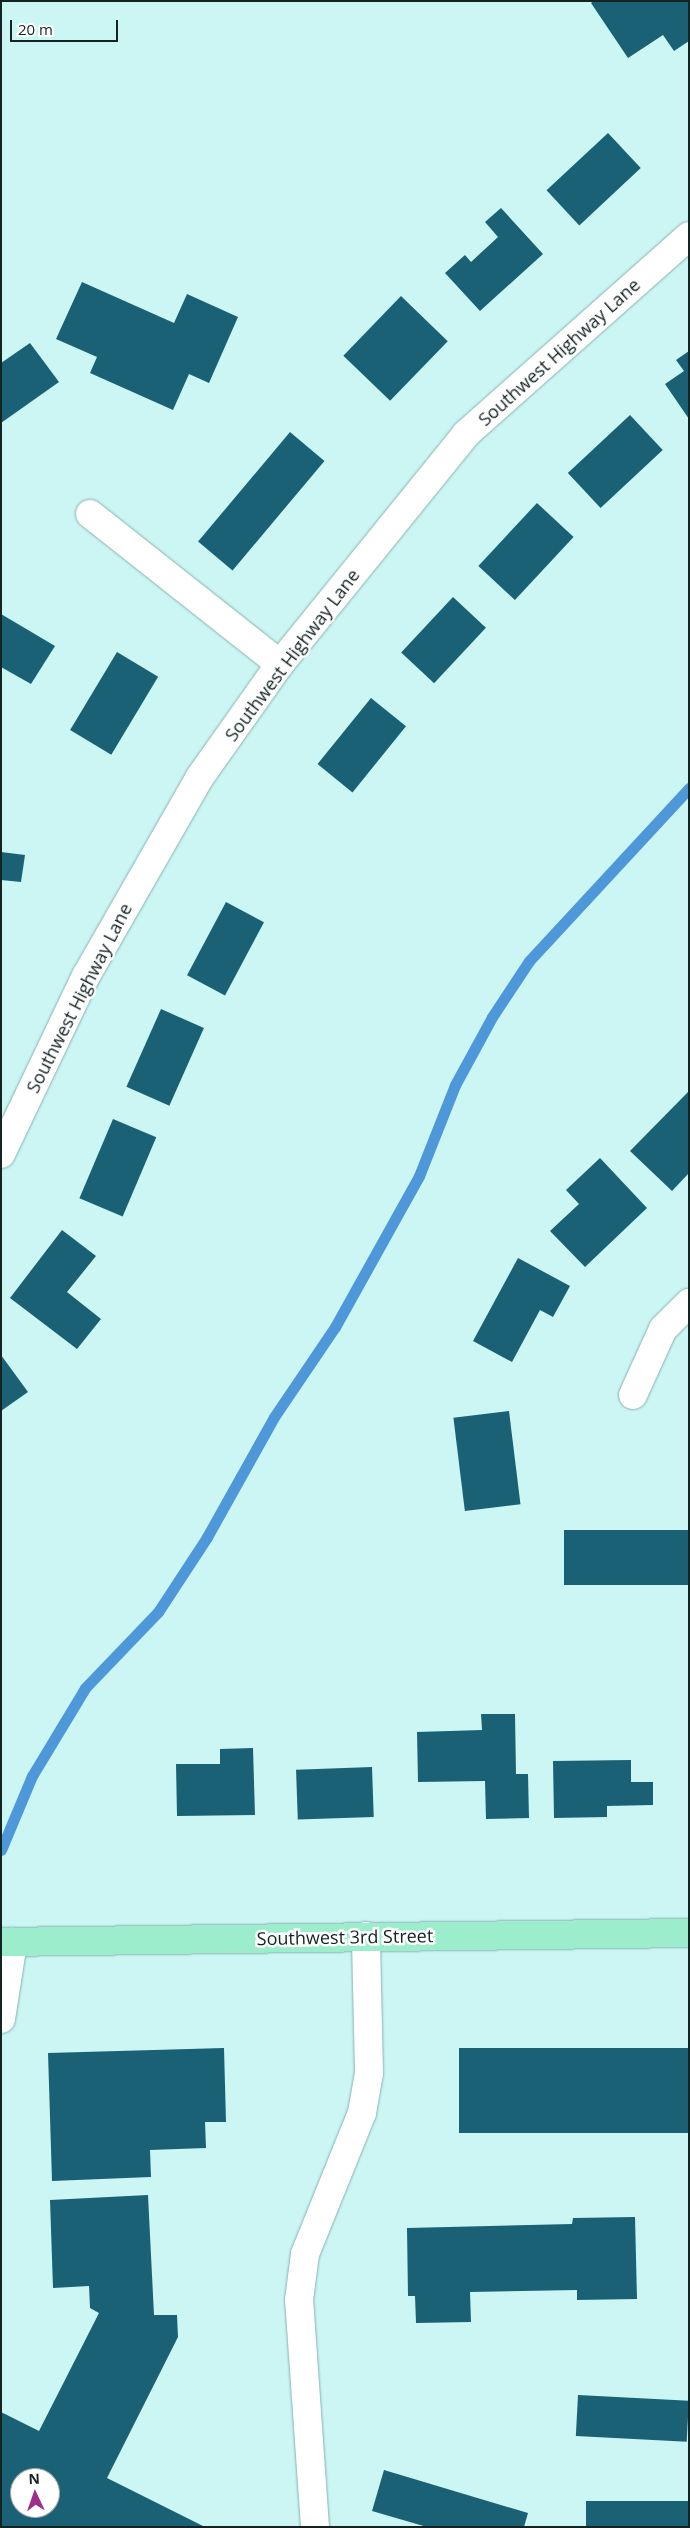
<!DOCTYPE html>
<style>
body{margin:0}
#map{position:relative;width:690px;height:2528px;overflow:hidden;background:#cbf6f4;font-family:"Open Sans",sans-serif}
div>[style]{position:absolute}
.stream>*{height:11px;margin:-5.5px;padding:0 5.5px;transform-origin:5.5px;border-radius:5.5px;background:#4e97d9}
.building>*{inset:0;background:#1a6175;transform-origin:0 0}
.roads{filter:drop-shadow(0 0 1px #89b2af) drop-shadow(0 0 1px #89b2af)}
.minor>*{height:28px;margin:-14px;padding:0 14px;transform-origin:14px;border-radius:14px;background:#fff}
.major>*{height:28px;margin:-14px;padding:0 14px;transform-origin:14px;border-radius:14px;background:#9bedcb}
span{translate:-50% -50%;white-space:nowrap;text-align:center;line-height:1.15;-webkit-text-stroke:5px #fff;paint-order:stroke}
.street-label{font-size:18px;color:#142423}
.frame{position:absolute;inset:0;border:2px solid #142423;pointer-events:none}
.north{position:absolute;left:10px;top:2468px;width:50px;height:50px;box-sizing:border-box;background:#fff;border:1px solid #a1a7a7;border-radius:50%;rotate:357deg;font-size:14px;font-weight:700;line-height:20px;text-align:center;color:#142423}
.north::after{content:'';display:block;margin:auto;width:18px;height:22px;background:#9c2e8d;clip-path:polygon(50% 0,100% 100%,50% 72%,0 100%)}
.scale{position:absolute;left:10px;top:20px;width:108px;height:22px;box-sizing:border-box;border:2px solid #142423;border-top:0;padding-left:6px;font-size:15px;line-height:18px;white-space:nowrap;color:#142423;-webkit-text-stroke:4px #fff;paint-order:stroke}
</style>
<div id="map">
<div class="stream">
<i style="left:1px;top:1850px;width:80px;rotate:-67.3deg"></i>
<i style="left:32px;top:1776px;width:103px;rotate:-58.9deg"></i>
<i style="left:85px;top:1688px;width:105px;rotate:-46.2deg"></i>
<i style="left:158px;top:1612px;width:90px;rotate:-56.8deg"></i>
<i style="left:207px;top:1537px;width:137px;rotate:-60.8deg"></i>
<i style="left:274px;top:1417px;width:109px;rotate:-55.9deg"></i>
<i style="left:335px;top:1327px;width:173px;rotate:-60.9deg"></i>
<i style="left:419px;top:1176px;width:98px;rotate:-68.4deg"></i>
<i style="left:455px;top:1085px;width:77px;rotate:-61.4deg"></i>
<i style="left:492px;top:1017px;width:67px;rotate:-56.5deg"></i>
<i style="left:529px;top:961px;width:236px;rotate:-47.2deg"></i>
</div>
<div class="building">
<i style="clip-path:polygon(594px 1px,689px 1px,689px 41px,674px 51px,663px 35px,628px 58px,591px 3px)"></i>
<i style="left:608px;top:133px;width:48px;height:84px;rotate:47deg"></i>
<i style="clip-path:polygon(501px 208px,543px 254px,480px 311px,445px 273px,465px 255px,471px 262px,498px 237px,485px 222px)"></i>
<i style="clip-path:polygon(82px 282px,174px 323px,187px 294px,238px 317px,209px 383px,189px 374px,173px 410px,90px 373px,97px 357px,56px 339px)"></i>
<i style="left:401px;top:296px;width:65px;height:83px;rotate:44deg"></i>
<i style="clip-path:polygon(30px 343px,59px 382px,1px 423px,1px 363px)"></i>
<i style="clip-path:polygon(689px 351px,689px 419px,665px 384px,684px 371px,676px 360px)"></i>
<i style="left:630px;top:415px;width:48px;height:85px;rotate:47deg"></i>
<i style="left:290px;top:432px;width:45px;height:143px;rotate:40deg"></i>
<i style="left:537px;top:503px;width:50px;height:86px;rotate:43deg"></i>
<i style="left:453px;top:597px;width:45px;height:76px;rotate:43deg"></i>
<i style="clip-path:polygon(1px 614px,55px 646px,31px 684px,1px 667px)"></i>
<i style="left:117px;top:652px;width:48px;height:91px;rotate:31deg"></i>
<i style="left:371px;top:698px;width:45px;height:85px;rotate:39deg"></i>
<i style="clip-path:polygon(1px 852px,25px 855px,21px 882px,1px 880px)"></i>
<i style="left:226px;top:902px;width:43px;height:83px;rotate:28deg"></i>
<i style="left:161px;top:1009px;width:47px;height:85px;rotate:24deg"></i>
<i style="clip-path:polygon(689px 1091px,689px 1173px,672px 1191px,630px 1151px)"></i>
<i style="left:113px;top:1119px;width:47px;height:86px;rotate:23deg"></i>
<i style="clip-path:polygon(600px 1158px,647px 1208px,585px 1267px,550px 1231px,579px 1204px,566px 1190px)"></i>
<i style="clip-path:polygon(62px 1230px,96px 1256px,67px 1292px,101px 1319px,77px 1349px,10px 1298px)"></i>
<i style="clip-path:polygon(518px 1258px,570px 1286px,553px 1317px,540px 1310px,512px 1362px,473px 1341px)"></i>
<i style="clip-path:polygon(1px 1355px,28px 1392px,1px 1411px)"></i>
<i style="left:509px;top:1411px;width:94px;height:56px;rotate:83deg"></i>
<i style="left:689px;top:1530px;width:55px;height:125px;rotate:90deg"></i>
<i style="clip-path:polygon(481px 1714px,515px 1714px,516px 1774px,528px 1774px,529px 1818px,486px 1819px,485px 1781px,418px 1782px,417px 1732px,482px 1730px)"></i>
<i style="clip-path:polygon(253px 1748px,255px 1815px,177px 1816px,176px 1764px,220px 1764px,220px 1749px)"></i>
<i style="clip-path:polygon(631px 1760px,631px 1782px,653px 1782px,653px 1805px,607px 1806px,607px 1817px,554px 1818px,553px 1761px)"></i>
<i style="left:372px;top:1767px;width:50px;height:76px;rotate:88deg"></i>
<i style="clip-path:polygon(224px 2048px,226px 2122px,205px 2122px,206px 2148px,150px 2150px,151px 2177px,52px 2181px,48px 2053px)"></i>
<i style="left:689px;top:2048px;width:85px;height:230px;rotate:90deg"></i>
<i style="clip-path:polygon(evenodd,148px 2195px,154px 2315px,177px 2315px,178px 2337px,107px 2478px,205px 2527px,1px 2527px,1px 2412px,39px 2431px,99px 2313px,90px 2308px,89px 2286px,53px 2288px,50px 2200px,148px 2195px,20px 2478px,50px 2478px,50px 2508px,20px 2508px,20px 2478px)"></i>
<i style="clip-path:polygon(635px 2217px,637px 2299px,577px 2300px,577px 2290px,470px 2292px,471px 2322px,416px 2323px,415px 2296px,408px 2296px,407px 2228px,572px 2224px,573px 2218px)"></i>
<i style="left:578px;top:2395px;width:111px;height:41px;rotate:3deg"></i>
<i style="clip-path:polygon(384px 2470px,528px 2513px,524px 2527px,427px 2527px,372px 2511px)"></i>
<i style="left:689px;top:2501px;width:26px;height:103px;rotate:90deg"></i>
</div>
<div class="roads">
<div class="minor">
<i style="left:90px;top:514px;width:242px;rotate:38.3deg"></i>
<i style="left:1px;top:1154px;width:197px;rotate:-64.5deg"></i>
<i style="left:86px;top:976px;width:229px;rotate:-60.2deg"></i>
<i style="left:200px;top:777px;width:138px;rotate:-54.7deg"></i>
<i style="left:280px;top:664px;width:296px;rotate:-51deg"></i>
<i style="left:466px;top:434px;width:298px;rotate:-41.6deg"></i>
<i style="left:633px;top:1395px;width:72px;rotate:-65.6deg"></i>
<i style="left:663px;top:1329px;width:37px;rotate:-45deg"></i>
<i style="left:1px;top:2019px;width:78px;rotate:-81.1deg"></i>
<i style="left:315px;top:2527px;width:228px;rotate:-94deg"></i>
<i style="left:299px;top:2300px;width:46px;rotate:-82.6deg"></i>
<i style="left:305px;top:2254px;width:152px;rotate:-68deg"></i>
<i style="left:362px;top:2113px;width:41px;rotate:-80.1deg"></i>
<i style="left:369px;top:2073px;width:137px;rotate:-91.3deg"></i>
</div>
<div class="major">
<i style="left:1px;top:1942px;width:688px;rotate:-0.75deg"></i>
</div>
</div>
<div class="street-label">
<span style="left:559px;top:352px;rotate:-42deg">Southwest Highway Lane</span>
<span style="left:292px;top:655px;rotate:-53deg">Southwest Highway Lane</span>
<span style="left:79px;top:998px;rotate:-63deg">Southwest Highway Lane</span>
<span style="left:345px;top:1937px;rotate:-1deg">Southwest 3rd Street</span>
</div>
<div class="frame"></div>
<div class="north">N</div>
<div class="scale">20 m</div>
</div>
